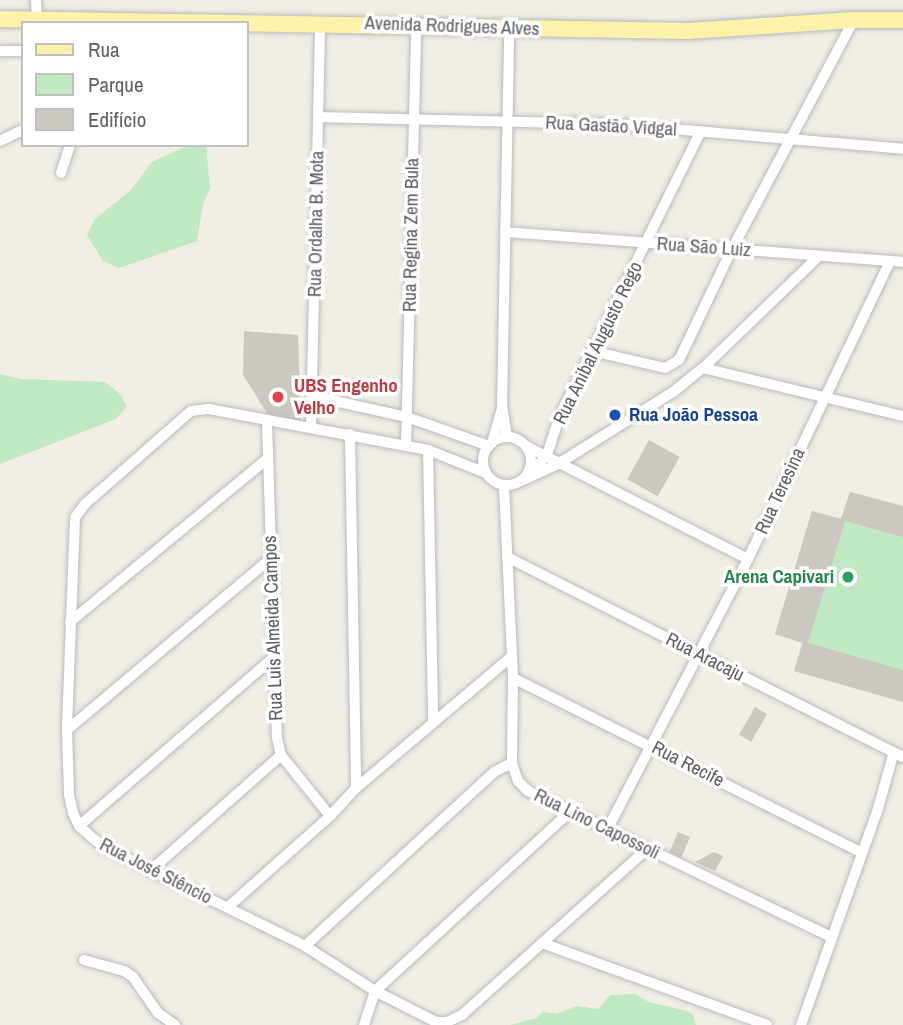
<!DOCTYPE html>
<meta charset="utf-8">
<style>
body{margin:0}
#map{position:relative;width:903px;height:1025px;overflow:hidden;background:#f0eee5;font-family:"Archivo Narrow",sans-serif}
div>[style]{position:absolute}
.green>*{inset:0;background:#c0e8c1}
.building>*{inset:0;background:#cbc8c2;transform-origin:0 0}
.roads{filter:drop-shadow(0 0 2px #b7bbbf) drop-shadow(0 0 2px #b7bbbf)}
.street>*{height:10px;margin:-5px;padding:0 5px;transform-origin:5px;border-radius:5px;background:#fff}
.street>.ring{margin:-5px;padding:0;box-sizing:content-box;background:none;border:10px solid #fff;border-radius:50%}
.primary>*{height:16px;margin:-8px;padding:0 8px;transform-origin:8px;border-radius:8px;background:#fff3ab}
.dots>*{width:19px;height:19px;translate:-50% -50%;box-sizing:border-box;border:4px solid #fff;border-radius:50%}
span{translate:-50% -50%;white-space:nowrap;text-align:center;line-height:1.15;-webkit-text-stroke:7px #fff;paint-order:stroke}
.street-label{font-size:19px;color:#5d6166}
.health-label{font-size:19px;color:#be3a42;font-weight:700}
.left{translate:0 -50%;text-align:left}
.transit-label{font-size:19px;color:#164399;font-weight:700}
.leisure-label{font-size:19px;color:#27864d;font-weight:700}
.right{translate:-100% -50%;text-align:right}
.legend{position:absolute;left:21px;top:21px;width:228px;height:126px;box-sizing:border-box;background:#fff;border:2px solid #bec0c2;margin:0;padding:9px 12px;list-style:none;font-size:21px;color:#5d6166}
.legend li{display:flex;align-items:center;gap:14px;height:35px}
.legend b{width:35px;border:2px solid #bec0c2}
</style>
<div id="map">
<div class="green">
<i style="clip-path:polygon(206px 145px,210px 188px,203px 204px,197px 241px,119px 268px,103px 261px,87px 235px,94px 220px,131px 190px,152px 162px,182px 148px)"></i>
<i style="clip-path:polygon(0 374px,21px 379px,105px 382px,119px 393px,127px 406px,116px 419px,0 464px)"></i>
<i style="clip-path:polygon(850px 492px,903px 506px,903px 702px,794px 671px,802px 643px,775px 634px,812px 511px,841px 519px)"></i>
<i style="clip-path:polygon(635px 994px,649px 1002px,687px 1011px,693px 1015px,696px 1025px,510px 1025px,537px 1018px,543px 1012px,556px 1014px,577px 1006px,598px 1009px,610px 995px)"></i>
</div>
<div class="building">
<i style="clip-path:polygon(244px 331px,298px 335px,301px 422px,270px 418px,243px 375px)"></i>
<i style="left:649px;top:440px;width:35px;height:45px;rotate:29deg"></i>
<i style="clip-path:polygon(850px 492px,903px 506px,903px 537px,845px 521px,808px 643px,903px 670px,903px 702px,794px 671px,803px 643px,775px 634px,812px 511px,841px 519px)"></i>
<i style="left:755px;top:707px;width:14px;height:32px;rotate:30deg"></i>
<i style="left:678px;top:832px;width:13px;height:22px;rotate:23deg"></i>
<i style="clip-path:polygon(714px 852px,723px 856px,715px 871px,695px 862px)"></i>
</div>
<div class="roads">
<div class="street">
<i style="left:36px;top:0;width:19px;rotate:87deg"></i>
<i style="left:0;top:51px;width:23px"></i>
<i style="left:318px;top:117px;width:296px;rotate:1.4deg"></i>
<i style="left:614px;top:124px;width:290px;rotate:4.9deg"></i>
<i style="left:0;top:141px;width:25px;rotate:-26deg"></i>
<i style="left:61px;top:173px;width:29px;rotate:-72deg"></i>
<i style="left:505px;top:232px;width:399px;rotate:4.3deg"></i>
<i style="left:592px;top:351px;width:75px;rotate:13.1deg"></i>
<i style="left:665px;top:368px;width:16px;rotate:-30deg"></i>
<i style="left:679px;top:360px;width:123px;rotate:-64.5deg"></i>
<i style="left:732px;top:249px;width:259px;rotate:-62deg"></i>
<i style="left:703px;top:368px;width:206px;rotate:13.5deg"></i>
<i style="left:312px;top:396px;width:97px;rotate:12.5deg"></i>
<i style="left:407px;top:417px;width:87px;rotate:19.5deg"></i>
<i style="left:267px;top:422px;width:316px;rotate:88.2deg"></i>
<i style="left:277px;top:738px;width:17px;rotate:77deg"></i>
<i style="left:281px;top:755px;width:78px;rotate:51.2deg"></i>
<i style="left:311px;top:427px;width:405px;rotate:-88.7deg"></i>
<i style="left:350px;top:434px;width:354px;rotate:89deg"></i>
<i style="left:507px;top:437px;width:30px;rotate:-99deg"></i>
<i style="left:502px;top:407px;width:377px;rotate:-88.9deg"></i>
<i class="ring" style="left:483px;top:437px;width:38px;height:38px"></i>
<i style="left:492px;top:443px;width:33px;rotate:-74deg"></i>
<i style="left:406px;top:446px;width:422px;rotate:-88.6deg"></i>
<i style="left:526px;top:446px;width:249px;rotate:27deg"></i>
<i style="left:428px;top:450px;width:271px;rotate:88.9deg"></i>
<i style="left:486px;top:473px;width:62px;rotate:-158.4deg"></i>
<i style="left:428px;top:450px;width:223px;rotate:-169.4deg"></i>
<i style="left:209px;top:409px;width:18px;rotate:174deg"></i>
<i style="left:191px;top:411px;width:141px;rotate:138.7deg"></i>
<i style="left:85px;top:504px;width:17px;rotate:126deg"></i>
<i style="left:75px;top:518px;width:212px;rotate:92.2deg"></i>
<i style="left:67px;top:730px;width:65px;rotate:88.2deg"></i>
<i style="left:69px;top:795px;width:18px;rotate:77deg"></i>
<i style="left:73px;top:813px;width:14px;rotate:65deg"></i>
<i style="left:79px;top:826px;width:30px;rotate:41deg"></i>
<i style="left:102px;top:846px;width:226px;rotate:26.2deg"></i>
<i style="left:305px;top:946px;width:83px;rotate:32.7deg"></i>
<i style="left:375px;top:991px;width:68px;rotate:26.9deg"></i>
<i style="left:436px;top:1022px;width:11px"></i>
<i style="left:447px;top:1022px;width:17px;rotate:-25deg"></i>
<i style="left:462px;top:1015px;width:249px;rotate:-41.9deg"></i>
<i style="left:528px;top:475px;width:28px;rotate:-46deg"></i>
<i style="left:547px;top:455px;width:39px;rotate:-72deg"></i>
<i style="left:559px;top:418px;width:320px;rotate:-63.7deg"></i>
<i style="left:521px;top:481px;width:41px;rotate:-24.7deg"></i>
<i style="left:558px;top:464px;width:136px;rotate:-32.1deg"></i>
<i style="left:673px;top:392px;width:38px;rotate:-39deg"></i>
<i style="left:703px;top:368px;width:161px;rotate:-44deg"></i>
<i style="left:504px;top:486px;width:192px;rotate:87.3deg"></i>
<i style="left:513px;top:678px;width:85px;rotate:90.7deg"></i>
<i style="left:512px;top:763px;width:19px;rotate:72deg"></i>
<i style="left:518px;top:781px;width:14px;rotate:45deg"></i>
<i style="left:528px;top:791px;width:337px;rotate:25.7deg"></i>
<i style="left:507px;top:557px;width:444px;rotate:26.8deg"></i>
<i style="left:70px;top:622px;width:257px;rotate:-39.6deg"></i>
<i style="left:513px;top:678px;width:390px;rotate:26.6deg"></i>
<i style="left:67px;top:730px;width:267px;rotate:-40.1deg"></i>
<i style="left:79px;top:826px;width:255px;rotate:-40.9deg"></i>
<i style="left:607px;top:830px;width:305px;rotate:-62.5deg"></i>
<i style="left:748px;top:559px;width:330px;rotate:-64.5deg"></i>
<i style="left:150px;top:871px;width:175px;rotate:-41.5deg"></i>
<i style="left:228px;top:907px;width:137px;rotate:-41.7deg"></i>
<i style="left:330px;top:816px;width:38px;rotate:-47deg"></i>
<i style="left:356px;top:788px;width:204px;rotate:-40.2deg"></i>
<i style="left:542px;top:943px;width:239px;rotate:20deg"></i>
<i style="left:305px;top:946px;width:257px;rotate:-42.6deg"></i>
<i style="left:494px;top:772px;width:20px;rotate:-27deg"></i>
<i style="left:84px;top:960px;width:41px;rotate:15.4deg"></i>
<i style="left:124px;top:971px;width:11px;rotate:34deg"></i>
<i style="left:133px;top:977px;width:44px;rotate:55.2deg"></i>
<i style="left:158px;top:1013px;width:21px;rotate:35deg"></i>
<i style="left:364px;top:1025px;width:36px;rotate:-72deg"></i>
<i style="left:375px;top:991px;width:265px;rotate:-42.6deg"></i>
<i style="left:801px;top:1025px;width:226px;rotate:-70.4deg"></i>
<i style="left:877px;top:812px;width:62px;rotate:-74.2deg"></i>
</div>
<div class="primary">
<i style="left:0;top:19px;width:688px;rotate:1deg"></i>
<i style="left:688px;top:31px;width:166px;rotate:-3.8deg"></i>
<i style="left:854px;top:20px;width:49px"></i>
</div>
</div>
<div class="dots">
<i style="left:278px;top:397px;background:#e0444e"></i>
<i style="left:615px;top:415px;background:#1a4fb4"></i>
<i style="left:848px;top:577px;background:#2e9e5b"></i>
</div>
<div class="street-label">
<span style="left:452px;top:26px;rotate:2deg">Avenida Rodrigues Alves</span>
<span style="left:611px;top:126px;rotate:3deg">Rua Gastão Vidgal</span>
<span style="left:316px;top:224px;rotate:-89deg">Rua Ordalha B. Mota</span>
<span style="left:411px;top:235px;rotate:-89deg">Rua Regina Zem Bula</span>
<span style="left:704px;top:247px;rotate:4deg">Rua São Luiz</span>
<span style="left:598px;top:343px;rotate:-64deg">Rua Anibal Augusto Rego</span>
<span style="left:780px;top:491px;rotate:-65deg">Rua Teresina</span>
<span style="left:273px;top:628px;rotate:-92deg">Rua Luis Almeida Campos</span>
<span style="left:705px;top:657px;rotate:27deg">Rua Aracaju</span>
<span style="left:688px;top:764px;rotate:27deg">Rua Recife</span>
<span style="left:597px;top:824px;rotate:26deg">Rua Lino Capossoli</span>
<span style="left:156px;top:871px;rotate:27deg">Rua José Stêncio</span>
</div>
<div class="health-label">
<span class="left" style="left:294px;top:397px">UBS Engenho<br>Velho</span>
</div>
<div class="transit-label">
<span class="left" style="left:629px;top:415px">Rua João Pessoa</span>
</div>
<div class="leisure-label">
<span class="right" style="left:834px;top:577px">Arena Capivari</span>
</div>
<ul class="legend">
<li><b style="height:9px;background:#fff3ab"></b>Rua</li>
<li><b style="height:19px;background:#c0e8c1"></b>Parque</li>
<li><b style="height:19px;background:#cbc8c2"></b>Edifício</li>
</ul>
</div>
